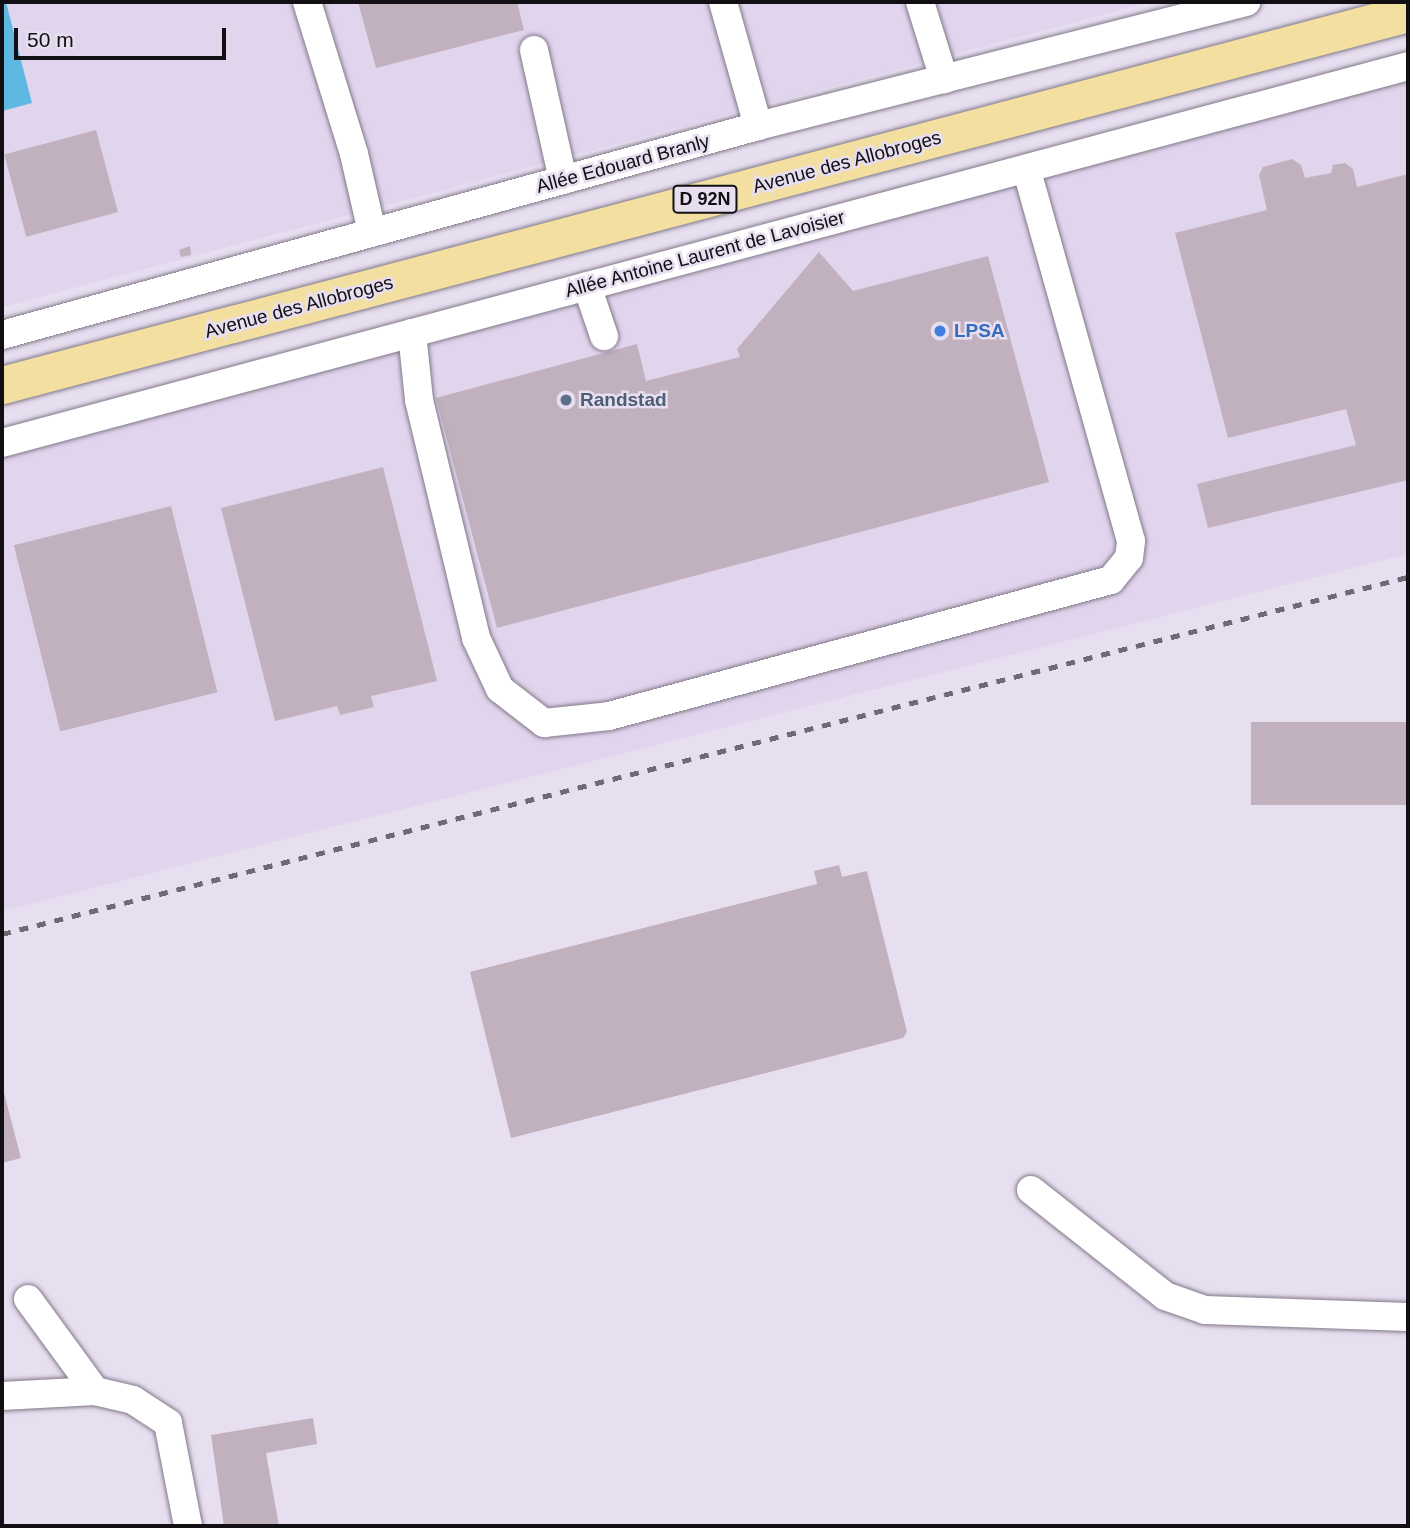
<!DOCTYPE html>
<meta charset="utf-8">
<style>
body{margin:0}
#map{position:relative;width:1410px;height:1528px;overflow:hidden;background:#e7def0;font-family:Arial,sans-serif}
div>[style]{position:absolute}
.built>*{inset:0;background:#e1d4ed}
.water>*{inset:0;background:#5eb9e2}
.building>*{inset:0;background:#c1b0be;transform-origin:0 0}
.roads{filter:drop-shadow(0 0 2px #817989) drop-shadow(0 0 2px #817989)}
.minor>*{height:28px;margin:-14px;padding:0 14px;transform-origin:14px;border-radius:14px;background:#fff}
.major>*{height:37px;margin:-18.5px;padding:0 18.5px;transform-origin:18.5px;border-radius:18.5px;background:#f3e0a1}
.rail>*{height:5px;margin-top:-2.5px;transform-origin:0;background:repeating-linear-gradient(90deg,#6e6974 0 9px,transparent 0 18px)}
.dots>*{width:19px;height:19px;translate:-50% -50%;box-sizing:border-box;border:4px solid #e7def0;border-radius:50%}
span{translate:-50% -50%;white-space:nowrap;text-align:center;line-height:1.15;-webkit-text-stroke:5px #e7def0;paint-order:stroke}
.shield-label span{padding:2px 5px;background:#e7def0;border:2px solid;border-radius:5px;-webkit-text-stroke-width:0}
.shield-label{font-size:18px;color:#110e14;font-weight:700}
.street-label{font-size:19px;color:#110e14}
.shop-label{font-size:19px;color:#366cbe;font-weight:700}
.left{translate:0 -50%;text-align:left}
.service-label{font-size:19px;color:#4e5e75;font-weight:700}
.frame{position:absolute;inset:0;border:4px solid #110e14;pointer-events:none}
.scale{position:absolute;left:14px;top:28px;width:212px;height:32px;box-sizing:border-box;border:4px solid #110e14;border-top:0;padding-left:9px;font-size:21px;line-height:24px;white-space:nowrap;color:#110e14;-webkit-text-stroke:5px #e7def0;paint-order:stroke}
</style>
<div id="map">
<div class="built">
<i style="clip-path:polygon(2px 2px,1151px 2px,2px 307px)"></i>
<i style="clip-path:polygon(1408px 79px,1408px 554px,2px 911px,2px 451px)"></i>
</div>
<div class="water">
<i style="clip-path:polygon(2px 2px,6px 2px,32px 103px,2px 111px)"></i>
</div>
<div class="building">
<i style="clip-path:polygon(358px 2px,517px 2px,524px 30px,376px 68px)"></i>
<i style="left:96px;top:130px;width:85px;height:95px;rotate:75deg"></i>
<i style="clip-path:polygon(1292px 159px,1301px 165px,1305px 178px,1331px 173px,1333px 165px,1345px 163px,1353px 169px,1357px 187px,1408px 174px,1408px 480px,1208px 528px,1197px 484px,1356px 445px,1346px 409px,1228px 438px,1175px 233px,1267px 210px,1259px 175px,1263px 167px)"></i>
<i style="clip-path:polygon(190px 246px,191px 255px,181px 257px,179px 250px)"></i>
<i style="clip-path:polygon(819px 252px,853px 291px,988px 256px,1049px 482px,497px 628px,436px 398px,637px 344px,646px 381px,740px 357px,737px 349px)"></i>
<i style="clip-path:polygon(383px 467px,437px 681px,371px 696px,374px 707px,340px 715px,337px 706px,275px 721px,221px 508px)"></i>
<i style="left:171px;top:506px;width:192px;height:162px;rotate:76deg"></i>
<i style="left:1408px;top:722px;width:83px;height:157px;rotate:90deg"></i>
<i style="clip-path:polygon(839px 865px,842px 877px,867px 871px,907px 1032px,903px 1038px,511px 1138px,470px 972px,817px 884px,814px 871px)"></i>
<i style="clip-path:polygon(2px 1085px,21px 1158px,2px 1163px)"></i>
<i style="clip-path:polygon(313px 1418px,317px 1444px,266px 1453px,279px 1526px,224px 1526px,211px 1435px)"></i>
</div>
<div class="roads">
<div class="minor">
<i style="left:307px;top:2px;width:159px;rotate:72.8deg"></i>
<i style="left:354px;top:154px;width:80px;rotate:77deg"></i>
<i style="left:723px;top:2px;width:129px;rotate:74.2deg"></i>
<i style="left:920px;top:2px;width:81px;rotate:72.7deg"></i>
<i style="left:534px;top:50px;width:133px;rotate:77.4deg"></i>
<i style="left:587px;top:286px;width:53px;rotate:71.2deg"></i>
<i style="left:412px;top:333px;width:67px;rotate:84deg"></i>
<i style="left:419px;top:400px;width:245px;rotate:76.5deg"></i>
<i style="left:476px;top:638px;width:56px;rotate:64.8deg"></i>
<i style="left:500px;top:689px;width:56px;rotate:37.7deg"></i>
<i style="left:544px;top:723px;width:65px;rotate:-6.1deg"></i>
<i style="left:609px;top:716px;width:520px;rotate:-15.16deg"></i>
<i style="left:1111px;top:580px;width:28px;rotate:-51deg"></i>
<i style="left:1129px;top:558px;width:17px;rotate:-83deg"></i>
<i style="left:1131px;top:541px;width:387px;rotate:-105.7deg"></i>
<i style="left:2px;top:335px;width:784px;rotate:-15.45deg"></i>
<i style="left:758px;top:126px;width:504px;rotate:-14.26deg"></i>
<i style="left:2px;top:443px;width:1456px;rotate:-15.01deg"></i>
<i style="left:1031px;top:1190px;width:171px;rotate:38.3deg"></i>
<i style="left:1165px;top:1296px;width:42px;rotate:19.3deg"></i>
<i style="left:1205px;top:1310px;width:203px;rotate:2deg"></i>
<i style="left:28px;top:1299px;width:114px;rotate:53.9deg"></i>
<i style="left:2px;top:1396px;width:93px;rotate:-3.1deg"></i>
<i style="left:95px;top:1391px;width:39px;rotate:13deg"></i>
<i style="left:133px;top:1400px;width:42px;rotate:33.3deg"></i>
<i style="left:168px;top:1423px;width:105px;rotate:79deg"></i>
</div>
<div class="major">
<i style="left:2px;top:385px;width:1454px;rotate:-14.82deg"></i>
</div>
</div>
<div class="rail">
<i style="left:2px;top:934px;width:1451px;rotate:-14.25deg"></i>
</div>
<div class="dots">
<i style="left:940px;top:331px;background:#3f7fe0"></i>
<i style="left:566px;top:400px;background:#5c6f8a"></i>
</div>
<div class="shield-label">
<span style="left:705px;top:199px">D 92N</span>
</div>
<div class="street-label">
<span style="left:847px;top:162px;rotate:-15deg">Avenue des Allobroges</span>
<span style="left:623px;top:164px;rotate:-15deg">Allée Edouard Branly</span>
<span style="left:705px;top:254px;rotate:-15deg">Allée Antoine Laurent de Lavoisier</span>
<span style="left:299px;top:307px;rotate:-15deg">Avenue des Allobroges</span>
</div>
<div class="shop-label">
<span class="left" style="left:954px;top:331px">LPSA</span>
</div>
<div class="service-label">
<span class="left" style="left:580px;top:400px">Randstad</span>
</div>
<div class="frame"></div>
<div class="scale">50 m</div>
</div>
